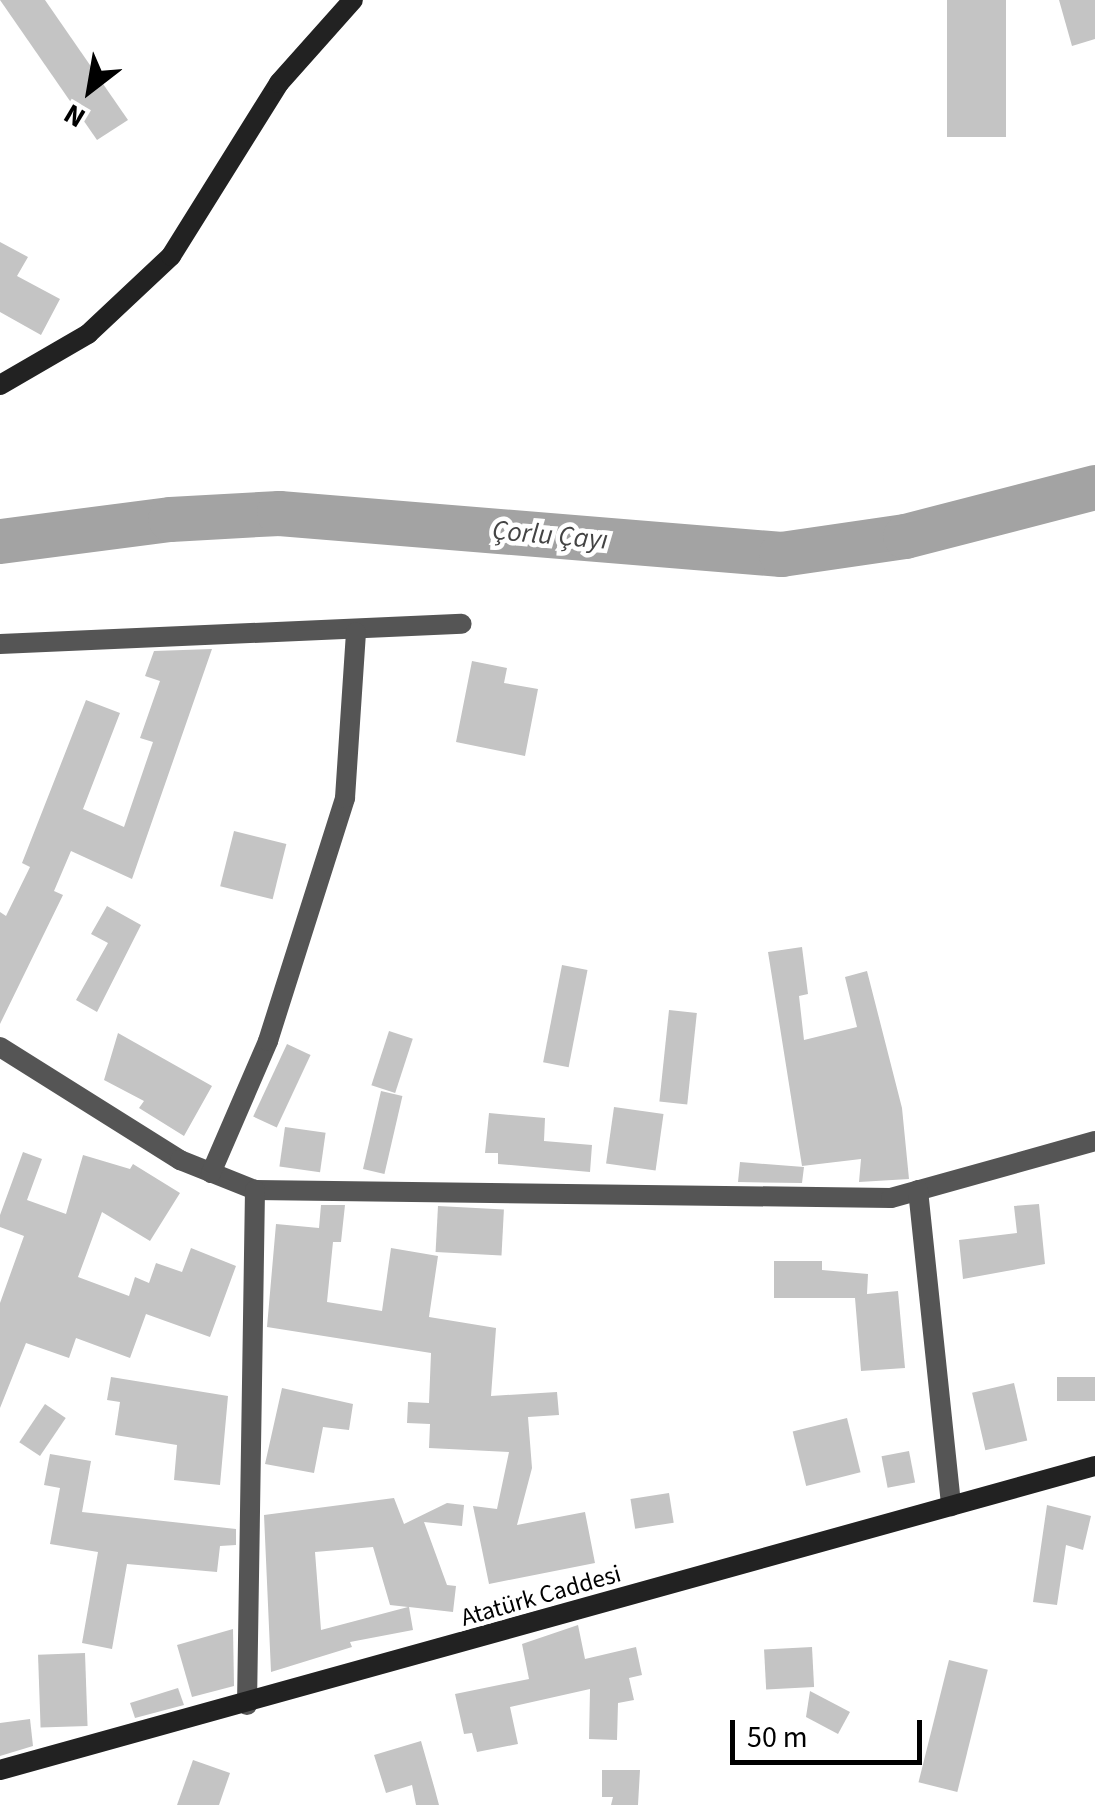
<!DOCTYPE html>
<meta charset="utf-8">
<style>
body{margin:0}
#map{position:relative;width:1095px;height:1805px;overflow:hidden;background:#fff;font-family:"Source Sans 3",sans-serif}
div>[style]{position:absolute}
.river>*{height:45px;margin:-22.5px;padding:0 22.5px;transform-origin:22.5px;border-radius:22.5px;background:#a3a3a3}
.building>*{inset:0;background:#c4c4c4;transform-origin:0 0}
.street>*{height:20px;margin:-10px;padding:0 10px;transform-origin:10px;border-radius:10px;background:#555}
.secondary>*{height:20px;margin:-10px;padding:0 10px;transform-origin:10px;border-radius:10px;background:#222}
span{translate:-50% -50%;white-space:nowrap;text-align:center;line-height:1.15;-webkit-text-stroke:9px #fff;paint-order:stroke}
.street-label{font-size:25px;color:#000}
.water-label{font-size:28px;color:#444;font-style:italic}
.north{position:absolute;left:40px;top:40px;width:100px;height:100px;-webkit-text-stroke:8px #fff;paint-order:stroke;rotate:211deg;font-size:28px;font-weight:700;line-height:40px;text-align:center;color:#000}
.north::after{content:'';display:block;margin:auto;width:35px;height:45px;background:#000;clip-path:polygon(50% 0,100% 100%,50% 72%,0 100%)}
.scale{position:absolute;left:730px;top:1720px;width:192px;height:45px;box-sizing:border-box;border:5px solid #000;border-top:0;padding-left:12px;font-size:30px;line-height:35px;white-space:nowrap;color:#000;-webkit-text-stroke:8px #fff;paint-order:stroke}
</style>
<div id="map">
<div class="river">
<i style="left:0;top:541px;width:171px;rotate:-7.4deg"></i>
<i style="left:170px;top:519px;width:109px;rotate:-3.2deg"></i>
<i style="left:279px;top:513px;width:504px;rotate:4.67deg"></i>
<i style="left:781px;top:554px;width:125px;rotate:-8.3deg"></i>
<i style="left:905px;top:536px;width:196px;rotate:-14.5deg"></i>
</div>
<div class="building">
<i style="clip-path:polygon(0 0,45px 0,128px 120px,97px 140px)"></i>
<i style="left:947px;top:0;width:59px;height:137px"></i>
<i style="clip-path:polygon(1059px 0,1095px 0,1095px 39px,1072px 46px)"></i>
<i style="clip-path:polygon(0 242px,28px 257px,17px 276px,60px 299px,41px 335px,0 312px)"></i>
<i style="clip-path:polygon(212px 649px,132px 879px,71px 851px,54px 891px,63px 895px,0 1024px,0 912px,6px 916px,30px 867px,22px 863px,86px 700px,120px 713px,83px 809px,124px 827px,153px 742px,140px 738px,160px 681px,145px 676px,154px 651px)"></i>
<i style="clip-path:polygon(472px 661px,507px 668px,504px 683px,538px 689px,525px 756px,456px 742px)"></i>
<i style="left:234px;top:831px;width:54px;height:57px;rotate:14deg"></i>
<i style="clip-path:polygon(107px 906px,141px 925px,97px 1012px,76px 1000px,108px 943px,91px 934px)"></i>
<i style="clip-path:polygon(802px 947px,808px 994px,799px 996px,804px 1040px,857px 1027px,845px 977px,867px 971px,902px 1108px,909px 1179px,859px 1182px,861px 1159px,802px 1166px,768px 952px)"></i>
<i style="left:562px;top:965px;width:26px;height:99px;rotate:11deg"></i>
<i style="left:669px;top:1010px;width:28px;height:92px;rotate:6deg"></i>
<i style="left:389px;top:1031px;width:25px;height:57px;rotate:18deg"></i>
<i style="clip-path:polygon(118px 1033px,212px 1086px,184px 1136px,139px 1108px,144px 1101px,104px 1080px)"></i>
<i style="left:287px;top:1044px;width:26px;height:80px;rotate:25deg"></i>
<i style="left:381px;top:1091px;width:22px;height:80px;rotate:13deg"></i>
<i style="left:614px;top:1107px;width:50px;height:57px;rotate:8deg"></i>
<i style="clip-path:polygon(489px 1113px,545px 1118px,544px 1141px,592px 1145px,590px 1172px,498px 1164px,498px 1153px,485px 1153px)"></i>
<i style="left:285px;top:1127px;width:41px;height:40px;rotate:8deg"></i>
<i style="clip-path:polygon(23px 1152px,42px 1159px,27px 1200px,66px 1214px,83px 1155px,130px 1169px,133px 1164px,180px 1193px,150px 1241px,102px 1212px,78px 1277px,129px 1296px,135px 1277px,149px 1283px,156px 1263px,182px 1272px,191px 1248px,236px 1266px,210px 1337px,146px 1314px,130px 1358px,76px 1338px,69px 1358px,26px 1343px,0 1408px,0 1303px,24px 1236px,0 1227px,0 1215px)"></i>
<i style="clip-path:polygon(740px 1162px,804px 1167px,802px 1183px,738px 1182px)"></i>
<i style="clip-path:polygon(1039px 1204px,1045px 1264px,963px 1279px,959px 1240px,1017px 1233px,1014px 1206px)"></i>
<i style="clip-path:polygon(321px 1205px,345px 1205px,341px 1242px,333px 1242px,327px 1302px,382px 1311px,391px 1248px,438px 1256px,429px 1317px,496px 1328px,491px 1396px,557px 1392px,559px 1415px,528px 1417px,532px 1468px,517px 1525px,585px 1512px,595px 1563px,489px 1584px,473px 1506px,497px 1509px,509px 1452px,429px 1448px,430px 1424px,407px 1423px,408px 1402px,429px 1403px,431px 1353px,267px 1327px,276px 1224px,319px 1228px)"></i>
<i style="left:438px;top:1206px;width:66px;height:46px;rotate:3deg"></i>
<i style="clip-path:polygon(774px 1261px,822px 1261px,822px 1270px,868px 1274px,867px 1294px,898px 1291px,905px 1368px,861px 1371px,855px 1298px,774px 1298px)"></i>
<i style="clip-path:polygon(111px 1377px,228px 1396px,220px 1485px,174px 1480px,177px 1445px,115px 1435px,120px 1402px,107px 1400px)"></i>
<i style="left:1095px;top:1377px;width:24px;height:38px;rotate:90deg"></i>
<i style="left:1014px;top:1383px;width:59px;height:43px;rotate:77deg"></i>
<i style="clip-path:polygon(282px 1388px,353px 1404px,349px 1430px,323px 1427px,314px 1473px,265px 1464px)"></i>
<i style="left:45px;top:1404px;width:25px;height:46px;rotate:34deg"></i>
<i style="left:847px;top:1418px;width:56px;height:56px;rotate:76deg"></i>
<i style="left:909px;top:1451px;width:32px;height:28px;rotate:79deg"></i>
<i style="clip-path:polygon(50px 1454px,91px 1461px,82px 1512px,236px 1529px,236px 1545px,220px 1546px,217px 1572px,127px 1564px,112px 1649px,82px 1643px,98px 1552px,50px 1544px,60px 1488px,44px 1485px)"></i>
<i style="left:669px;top:1493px;width:30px;height:39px;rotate:81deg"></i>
<i style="clip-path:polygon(evenodd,394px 1498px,404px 1524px,447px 1503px,464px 1505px,462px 1526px,424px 1522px,447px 1585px,456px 1586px,453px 1612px,409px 1607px,413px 1630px,350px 1642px,352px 1647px,271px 1672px,264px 1515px,394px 1498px,373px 1547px,390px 1605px,408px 1607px,321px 1630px,315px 1552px,373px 1547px)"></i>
<i style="clip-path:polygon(1047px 1505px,1091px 1516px,1083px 1550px,1066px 1545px,1057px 1605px,1033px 1602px)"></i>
<i style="clip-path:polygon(578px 1625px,585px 1659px,636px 1647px,642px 1675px,629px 1678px,634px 1700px,618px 1703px,617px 1740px,589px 1739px,590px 1689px,510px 1707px,518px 1744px,477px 1752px,472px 1733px,464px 1734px,455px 1694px,529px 1679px,522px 1644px)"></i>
<i style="clip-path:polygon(233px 1629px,234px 1686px,192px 1697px,177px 1645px)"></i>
<i style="left:812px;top:1647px;width:40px;height:48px;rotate:87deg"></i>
<i style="left:85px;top:1653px;width:73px;height:47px;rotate:88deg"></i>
<i style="left:949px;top:1660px;width:40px;height:126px;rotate:14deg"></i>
<i style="clip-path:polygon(178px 1688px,184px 1705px,135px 1718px,130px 1703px)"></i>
<i style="clip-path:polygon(810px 1691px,850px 1712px,838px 1734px,806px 1717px)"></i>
<i style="clip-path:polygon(30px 1719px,33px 1746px,0 1756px,0 1723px)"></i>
<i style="clip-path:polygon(421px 1741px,435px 1790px,439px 1805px,416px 1805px,412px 1785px,386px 1793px,374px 1755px)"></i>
<i style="clip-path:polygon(193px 1760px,230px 1773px,219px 1805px,177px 1805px)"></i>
<i style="clip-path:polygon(602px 1770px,640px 1770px,638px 1805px,611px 1805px,613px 1797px,602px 1797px)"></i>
</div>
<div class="street">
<i style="left:0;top:644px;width:462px;rotate:-2.5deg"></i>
<i style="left:0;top:1047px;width:213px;rotate:32.1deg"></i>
<i style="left:180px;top:1160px;width:81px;rotate:21.8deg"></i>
<i style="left:255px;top:1190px;width:636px;rotate:0.72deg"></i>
<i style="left:891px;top:1198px;width:212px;rotate:-15.6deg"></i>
<i style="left:211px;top:1173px;width:144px;rotate:-66.6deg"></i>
<i style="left:268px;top:1041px;width:255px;rotate:-72.4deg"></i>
<i style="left:345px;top:798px;width:166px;rotate:-86.2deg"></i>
<i style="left:918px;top:1190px;width:318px;rotate:84deg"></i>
<i style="left:247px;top:1705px;width:515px;rotate:-89.11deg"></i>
</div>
<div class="secondary">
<i style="left:0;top:385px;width:102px;rotate:-30.1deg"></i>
<i style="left:88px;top:334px;width:114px;rotate:-43.2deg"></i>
<i style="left:171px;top:256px;width:204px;rotate:-58deg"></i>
<i style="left:279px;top:83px;width:111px;rotate:-48.3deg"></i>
<i style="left:0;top:1770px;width:1136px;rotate:-15.52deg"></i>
</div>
<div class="street-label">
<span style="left:541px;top:1596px;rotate:-16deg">Atatürk Caddesi</span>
</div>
<div class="water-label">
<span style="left:550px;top:535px;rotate:5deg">Çorlu Çayı</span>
</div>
<div class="north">N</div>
<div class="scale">50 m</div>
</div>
